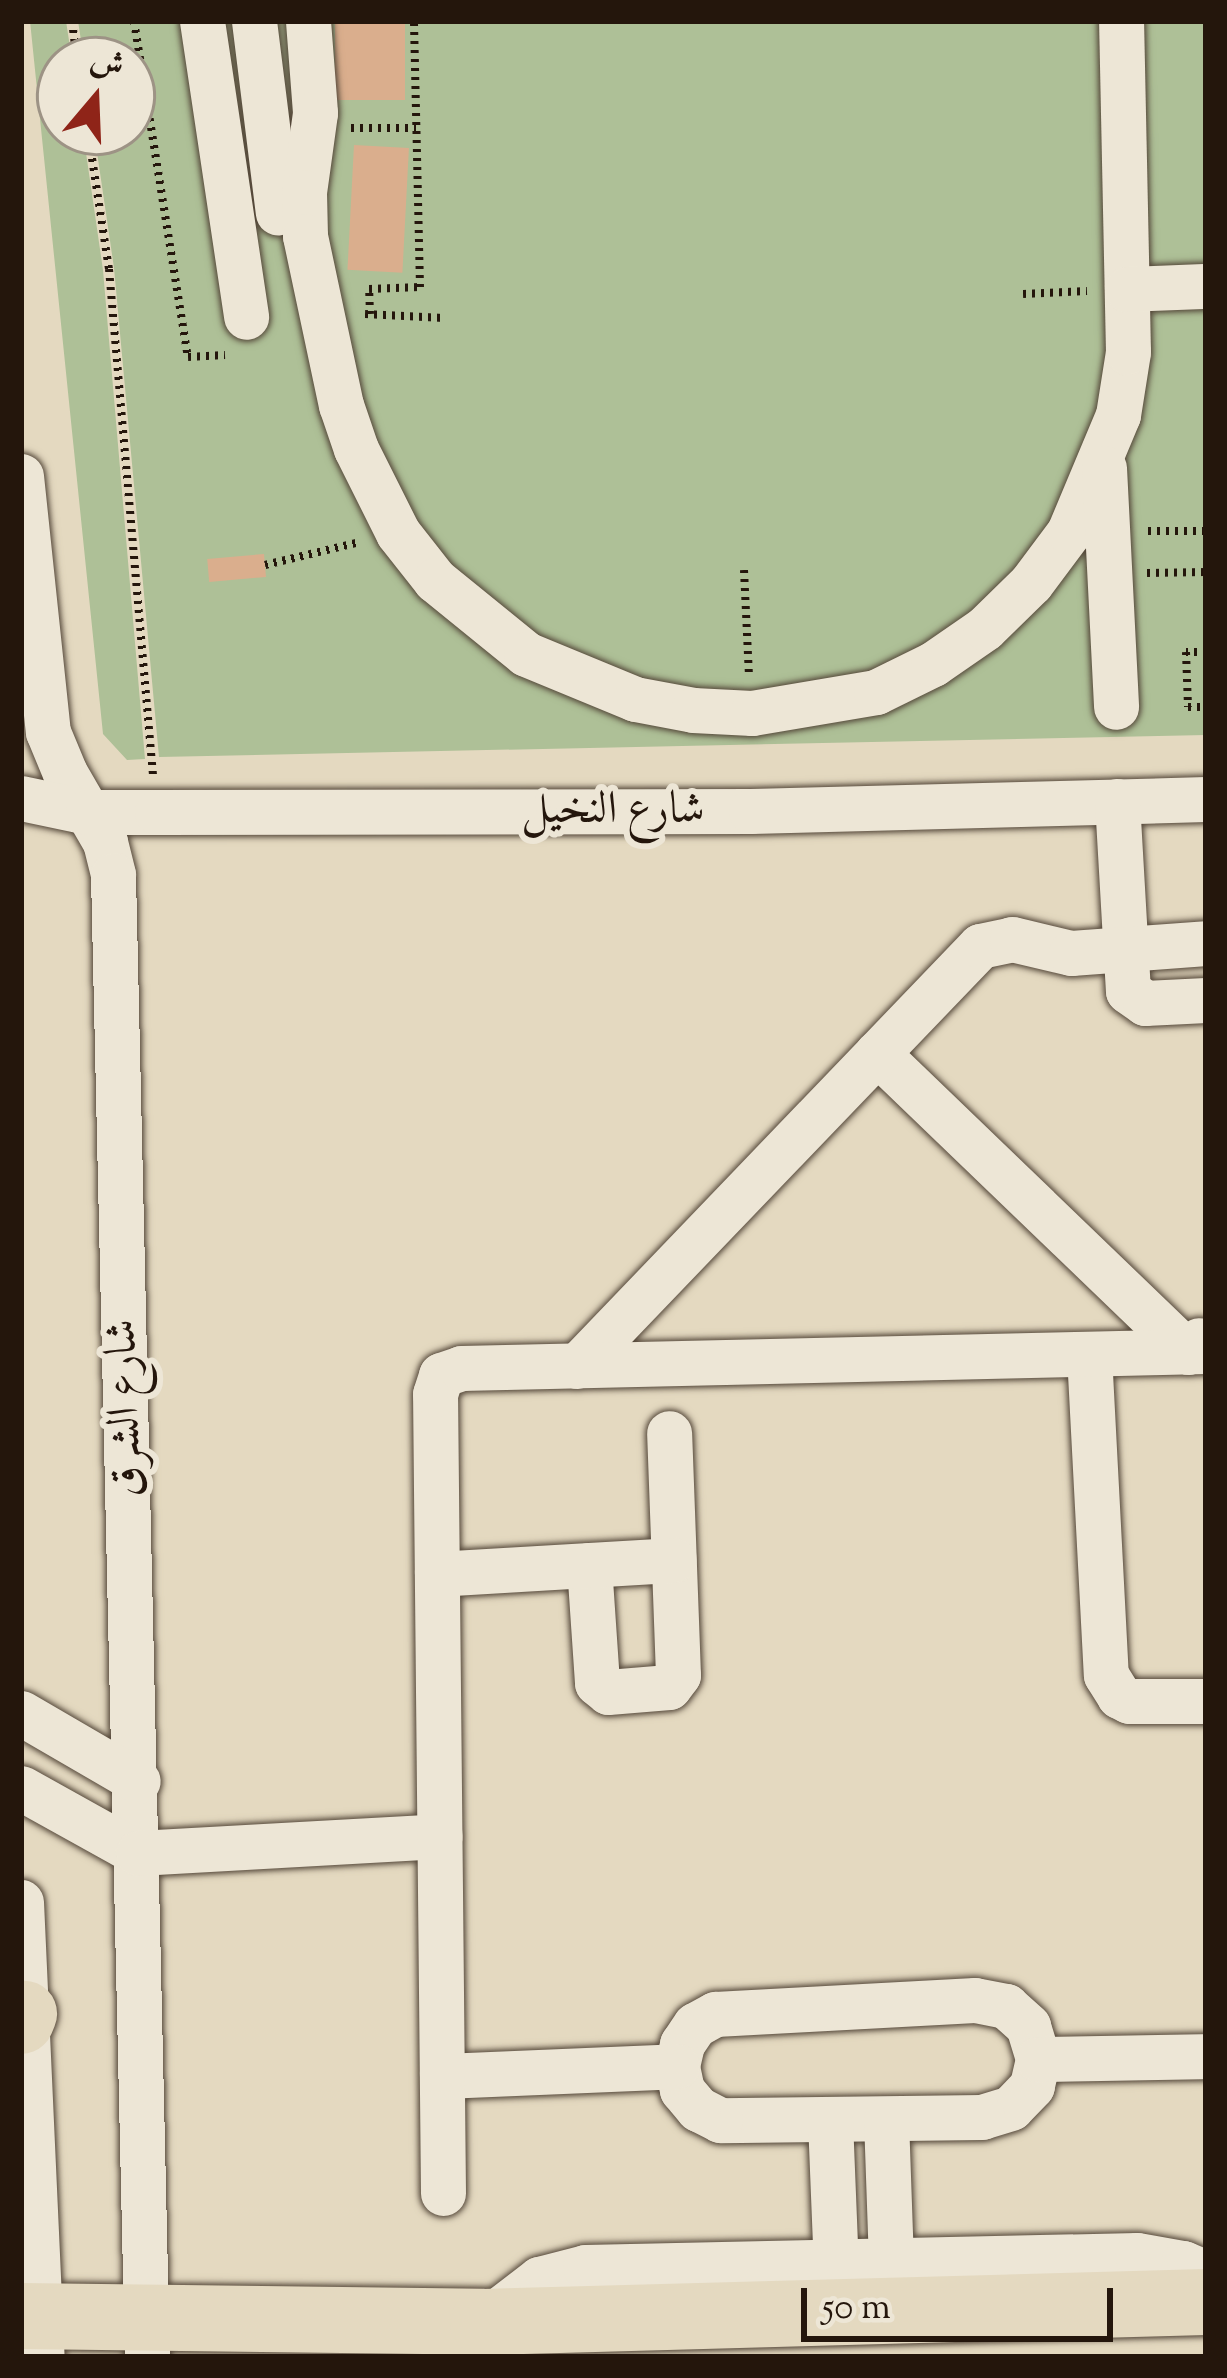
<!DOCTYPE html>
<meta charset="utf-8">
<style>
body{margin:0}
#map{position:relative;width:1227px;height:2378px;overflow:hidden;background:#e4d9c0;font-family:"Sorts Mill Goudy",Amiri,serif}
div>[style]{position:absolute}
.green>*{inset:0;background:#aec097}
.building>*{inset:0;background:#daae8d;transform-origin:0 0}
.path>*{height:8px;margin-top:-4px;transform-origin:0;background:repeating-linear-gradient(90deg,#24160c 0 3px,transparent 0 9px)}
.roads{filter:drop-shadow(0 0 3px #544739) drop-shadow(0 0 3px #544739)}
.minor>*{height:45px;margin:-22.5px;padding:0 22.5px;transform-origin:22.5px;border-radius:22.5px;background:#ede6d6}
.highway>*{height:66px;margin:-33px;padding:0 33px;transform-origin:33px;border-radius:33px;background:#e4d9c0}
span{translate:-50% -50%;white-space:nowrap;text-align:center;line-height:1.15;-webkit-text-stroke:12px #ede6d6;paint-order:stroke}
.street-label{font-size:45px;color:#24160c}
.frame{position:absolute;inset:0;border:24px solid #24160c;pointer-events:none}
.north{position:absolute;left:36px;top:36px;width:120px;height:120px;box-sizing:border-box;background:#ede6d6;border:3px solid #9d9385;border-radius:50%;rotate:19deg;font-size:33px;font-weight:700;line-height:48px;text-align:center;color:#24160c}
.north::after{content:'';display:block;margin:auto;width:42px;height:54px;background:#8f2418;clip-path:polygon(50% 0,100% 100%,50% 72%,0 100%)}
.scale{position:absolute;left:801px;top:2288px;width:312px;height:54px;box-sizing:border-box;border:6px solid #24160c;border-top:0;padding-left:15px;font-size:36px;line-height:42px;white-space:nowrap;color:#24160c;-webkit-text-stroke:9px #ede6d6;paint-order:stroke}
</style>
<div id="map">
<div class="green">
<i style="clip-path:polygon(30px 21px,66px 21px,72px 60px,60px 60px,60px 132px,83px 132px,103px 270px,145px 759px,127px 760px,103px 734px)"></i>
<i style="clip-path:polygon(78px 21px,1206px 21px,1206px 735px,159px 757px,114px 268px,94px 132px,132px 132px,132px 60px,84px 60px)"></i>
</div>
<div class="building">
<i style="left:335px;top:21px;width:70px;height:79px"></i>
<i style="left:354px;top:145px;width:55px;height:125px;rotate:3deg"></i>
<i style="left:264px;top:554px;width:23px;height:57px;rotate:85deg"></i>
</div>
<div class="path">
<i style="left:72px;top:21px;width:39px;rotate:83deg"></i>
<i style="left:134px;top:21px;width:340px;rotate:80.9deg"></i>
<i style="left:188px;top:357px;width:37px;rotate:-3deg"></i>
<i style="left:351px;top:128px;width:65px"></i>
<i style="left:88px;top:132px;width:139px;rotate:81.3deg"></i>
<i style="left:109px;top:269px;width:508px;rotate:85.03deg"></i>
<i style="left:1023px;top:294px;width:64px;rotate:-2.7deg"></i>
<i style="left:365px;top:314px;width:79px;rotate:2.9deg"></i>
<i style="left:370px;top:314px;width:25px;rotate:-92deg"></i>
<i style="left:369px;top:289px;width:51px;rotate:-2.2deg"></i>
<i style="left:420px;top:287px;width:266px;rotate:-91.3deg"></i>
<i style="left:1148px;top:531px;width:58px"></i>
<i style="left:265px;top:565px;width:94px;rotate:-13.6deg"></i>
<i style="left:744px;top:570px;width:106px;rotate:87.3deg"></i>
<i style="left:1147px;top:573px;width:59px;rotate:-1deg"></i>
<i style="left:1206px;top:652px;width:20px;rotate:180deg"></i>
<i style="left:1186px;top:652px;width:55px;rotate:87.9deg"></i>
<i style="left:1188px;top:707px;width:18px"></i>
</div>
<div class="roads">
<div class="minor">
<i style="left:202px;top:21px;width:299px;rotate:81.5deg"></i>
<i style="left:254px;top:21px;width:193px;rotate:82.9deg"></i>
<i style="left:308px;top:21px;width:92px;rotate:85.6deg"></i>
<i style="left:315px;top:113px;width:80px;rotate:97.9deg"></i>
<i style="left:304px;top:192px;width:44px;rotate:88.7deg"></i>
<i style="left:305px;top:236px;width:173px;rotate:78deg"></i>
<i style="left:341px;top:405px;width:46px;rotate:71.2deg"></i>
<i style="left:356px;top:449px;width:94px;rotate:63.4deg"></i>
<i style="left:398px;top:533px;width:60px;rotate:51.8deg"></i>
<i style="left:435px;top:580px;width:117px;rotate:39.1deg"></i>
<i style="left:526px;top:654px;width:118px;rotate:22.4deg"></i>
<i style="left:635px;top:699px;width:59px;rotate:10.7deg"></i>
<i style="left:693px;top:710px;width:59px;rotate:2.9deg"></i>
<i style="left:752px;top:713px;width:126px;rotate:-9.6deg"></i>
<i style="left:876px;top:692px;width:64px;rotate:-26.2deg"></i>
<i style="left:933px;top:664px;width:63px;rotate:-34.7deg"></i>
<i style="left:985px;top:628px;width:64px;rotate:-44.4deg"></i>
<i style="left:1031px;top:583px;width:64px;rotate:-53.3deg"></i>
<i style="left:1069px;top:532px;width:127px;rotate:-67.3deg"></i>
<i style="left:1118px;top:415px;width:64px;rotate:-81deg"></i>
<i style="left:1128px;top:352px;width:331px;rotate:-91.2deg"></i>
<i style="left:1127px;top:289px;width:79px;rotate:-2.2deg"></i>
<i style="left:1104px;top:468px;width:239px;rotate:87.1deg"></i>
<i style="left:21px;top:476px;width:257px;rotate:84deg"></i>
<i style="left:48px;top:732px;width:44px;rotate:67.5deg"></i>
<i style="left:65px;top:773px;width:80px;rotate:59.9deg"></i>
<i style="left:105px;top:842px;width:34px;rotate:76deg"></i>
<i style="left:113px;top:875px;width:1482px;rotate:88.69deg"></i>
<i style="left:21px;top:798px;width:68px;rotate:11.8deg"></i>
<i style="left:88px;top:812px;width:69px"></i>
<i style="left:157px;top:812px;width:594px;rotate:-0.1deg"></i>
<i style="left:751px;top:811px;width:455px;rotate:-1.5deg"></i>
<i style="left:1117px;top:801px;width:190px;rotate:86.7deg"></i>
<i style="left:1128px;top:991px;width:21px;rotate:35deg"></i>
<i style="left:1145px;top:1003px;width:61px;rotate:-2.8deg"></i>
<i style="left:877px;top:1053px;width:431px;rotate:43.9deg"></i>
<i style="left:1188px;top:1352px;width:16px;rotate:-47deg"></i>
<i style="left:1089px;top:1354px;width:321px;rotate:87deg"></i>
<i style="left:1106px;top:1675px;width:25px;rotate:58deg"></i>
<i style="left:1119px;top:1696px;width:11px;rotate:27deg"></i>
<i style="left:1129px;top:1701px;width:77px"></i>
<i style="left:577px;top:1366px;width:582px;rotate:-46.18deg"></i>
<i style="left:980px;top:946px;width:33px;rotate:-12deg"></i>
<i style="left:1012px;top:939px;width:61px;rotate:13.3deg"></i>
<i style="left:1071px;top:953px;width:135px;rotate:-4.2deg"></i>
<i style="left:589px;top:1565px;width:118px;rotate:86.1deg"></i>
<i style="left:597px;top:1683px;width:14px;rotate:39deg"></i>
<i style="left:608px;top:1692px;width:61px;rotate:-4.7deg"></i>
<i style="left:669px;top:1687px;width:15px;rotate:-53deg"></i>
<i style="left:678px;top:1675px;width:242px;rotate:-92.1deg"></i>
<i style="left:437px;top:1574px;width:237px;rotate:-3.4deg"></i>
<i style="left:21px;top:1713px;width:135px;rotate:30.2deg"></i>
<i style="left:21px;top:1788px;width:134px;rotate:29.1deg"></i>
<i style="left:138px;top:1853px;width:302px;rotate:-3.2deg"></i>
<i style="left:21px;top:1902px;width:455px;rotate:87.4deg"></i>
<i style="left:975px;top:2000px;width:32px;rotate:11deg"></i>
<i style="left:1006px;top:2006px;width:30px;rotate:42deg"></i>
<i style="left:1028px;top:2026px;width:34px;rotate:73deg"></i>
<i style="left:1038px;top:2059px;width:28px;rotate:103deg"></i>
<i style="left:1032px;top:2086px;width:30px;rotate:134deg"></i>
<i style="left:1011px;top:2108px;width:30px;rotate:163deg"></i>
<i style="left:982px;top:2117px;width:262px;rotate:179.3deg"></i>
<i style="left:720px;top:2120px;width:25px;rotate:-153deg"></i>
<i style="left:698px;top:2109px;width:25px;rotate:-130deg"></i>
<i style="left:682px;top:2090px;width:25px;rotate:-102deg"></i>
<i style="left:677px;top:2066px;width:23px;rotate:-77deg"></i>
<i style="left:682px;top:2044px;width:23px;rotate:-56deg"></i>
<i style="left:695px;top:2025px;width:23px;rotate:-29deg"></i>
<i style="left:715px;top:2014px;width:260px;rotate:-3.1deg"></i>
<i style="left:1038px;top:2059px;width:168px;rotate:-1deg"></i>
<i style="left:442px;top:2076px;width:235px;rotate:-2.4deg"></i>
<i style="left:886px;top:2119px;width:171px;rotate:88deg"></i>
<i style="left:830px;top:2120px;width:171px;rotate:87.7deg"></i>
<i style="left:443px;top:2193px;width:799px;rotate:-90.57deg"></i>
<i style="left:435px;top:1394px;width:20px;rotate:-72deg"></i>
<i style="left:441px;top:1375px;width:21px;rotate:-19deg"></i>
<i style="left:461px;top:1368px;width:745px;rotate:-1.31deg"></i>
<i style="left:483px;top:2322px;width:71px;rotate:-37.5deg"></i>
<i style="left:539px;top:2279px;width:48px;rotate:-14.6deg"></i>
<i style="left:585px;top:2267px;width:552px;rotate:-1.25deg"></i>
<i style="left:1137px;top:2255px;width:47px;rotate:9.9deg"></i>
<i style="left:1183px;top:2263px;width:25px;rotate:23deg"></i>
</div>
<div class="highway">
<i style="left:21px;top:2021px;width:8px;rotate:-67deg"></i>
<i style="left:21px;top:2316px;width:462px;rotate:0.7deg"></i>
<i style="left:483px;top:2322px;width:723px;rotate:-1.58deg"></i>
</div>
</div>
<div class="street-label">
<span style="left:613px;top:812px">شارع النخيل</span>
<span style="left:127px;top:1408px;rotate:-92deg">شارع الشرق</span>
</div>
<div class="frame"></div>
<div class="north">ش</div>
<div class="scale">50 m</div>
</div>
